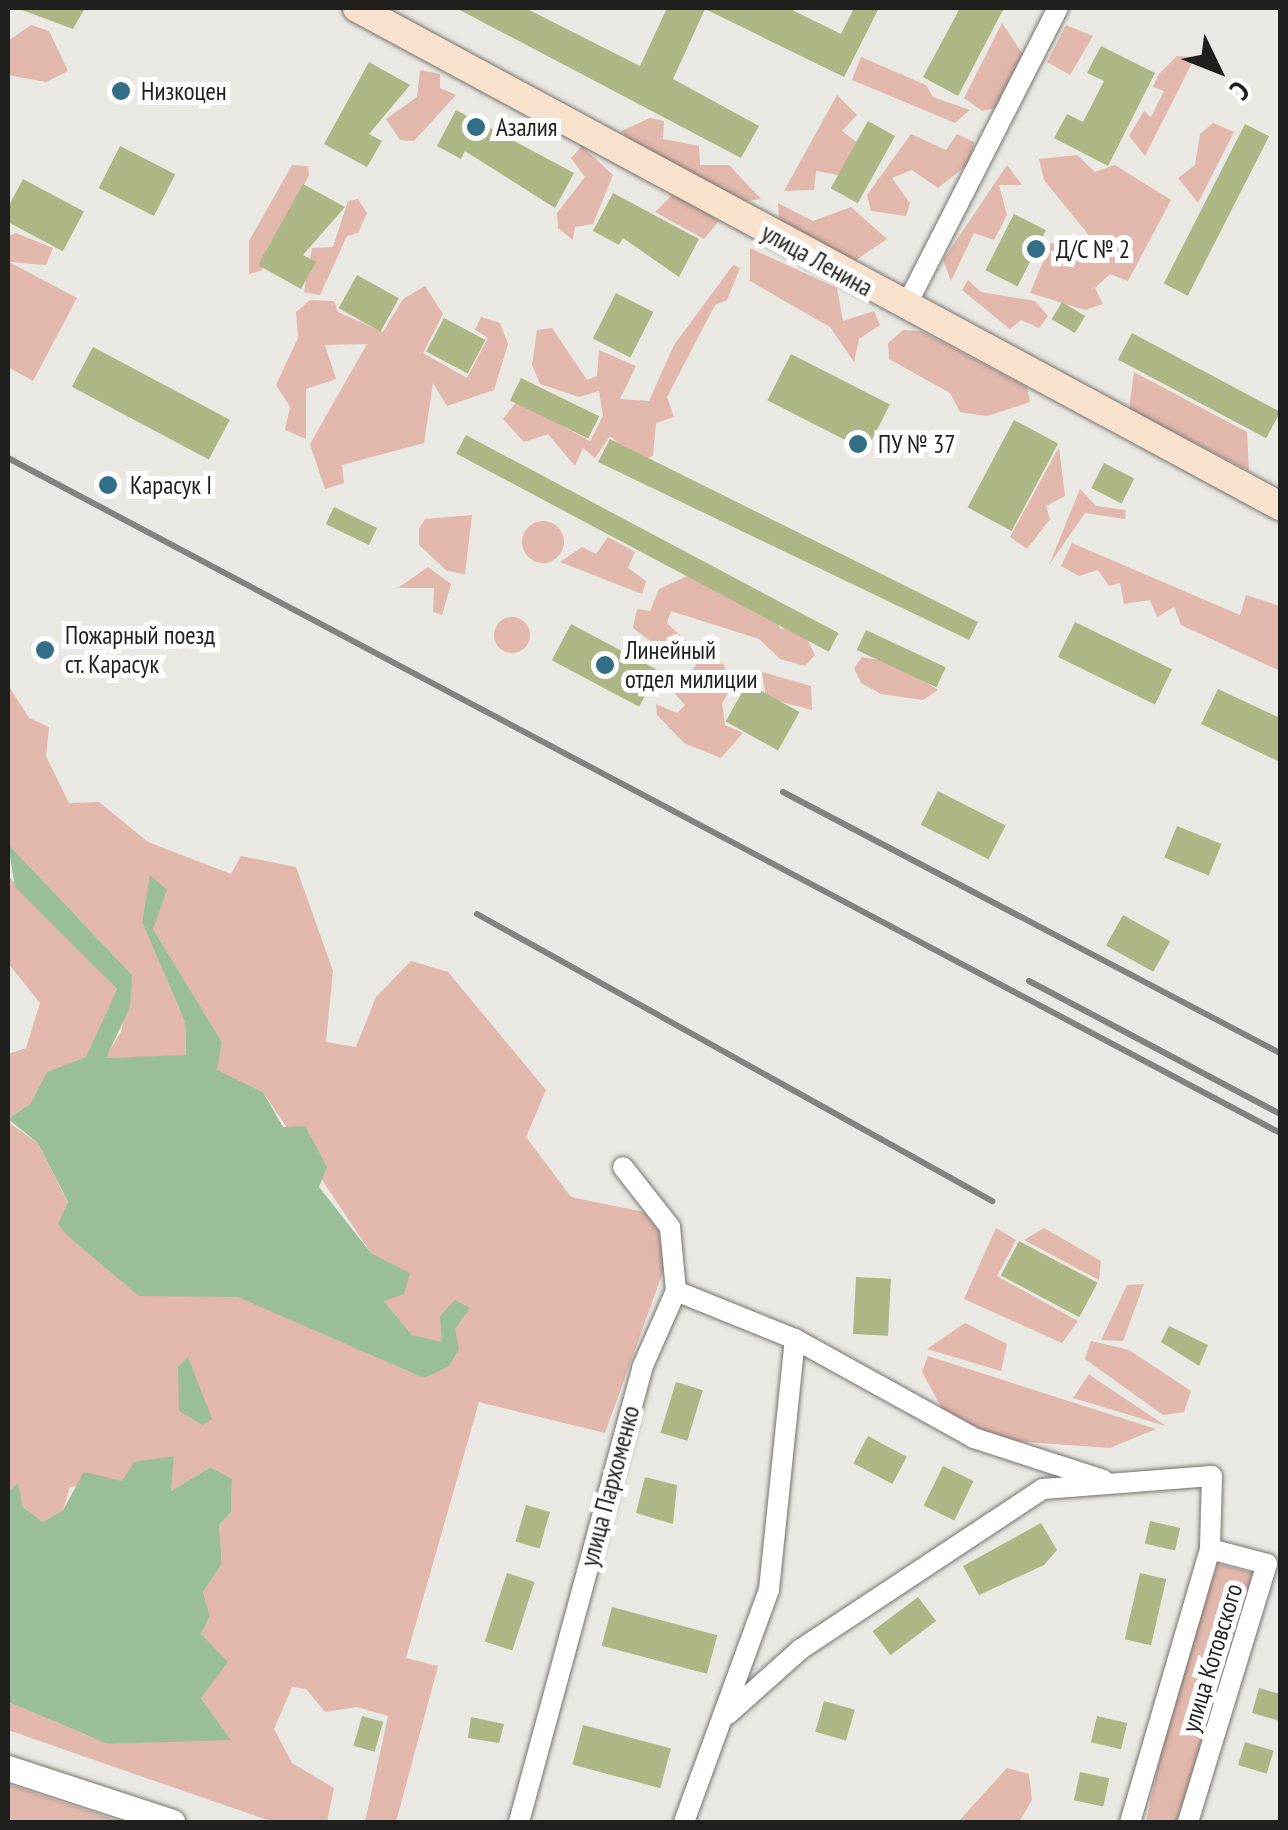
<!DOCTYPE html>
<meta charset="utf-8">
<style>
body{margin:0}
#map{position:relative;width:1288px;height:1830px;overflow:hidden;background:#eae8e3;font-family:"PT Sans Narrow",sans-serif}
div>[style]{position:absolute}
.green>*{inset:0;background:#e2b7ac}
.round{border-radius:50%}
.water>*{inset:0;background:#9abf98}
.building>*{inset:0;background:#adb685;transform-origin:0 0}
.roads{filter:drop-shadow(0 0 2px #75736e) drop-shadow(0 0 2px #75736e)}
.minor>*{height:20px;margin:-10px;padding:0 10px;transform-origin:10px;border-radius:10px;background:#fff}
.tertiary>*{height:25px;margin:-12.5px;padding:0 12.5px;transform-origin:12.5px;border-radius:12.5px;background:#fff}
.secondary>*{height:28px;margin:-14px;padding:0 14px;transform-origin:14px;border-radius:14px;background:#f8e2cd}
.rail>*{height:6px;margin:-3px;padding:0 3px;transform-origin:3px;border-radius:3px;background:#83827e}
.dots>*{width:28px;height:28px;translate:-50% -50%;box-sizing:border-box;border:5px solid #fff;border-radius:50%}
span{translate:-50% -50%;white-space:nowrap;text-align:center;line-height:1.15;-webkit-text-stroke:10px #fff;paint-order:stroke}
.poi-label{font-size:25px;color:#1f1f1d}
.left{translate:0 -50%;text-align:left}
.street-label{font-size:25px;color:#1f1f1d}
.frame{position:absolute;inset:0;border:10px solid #1f1f1d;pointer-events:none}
.north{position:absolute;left:1168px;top:20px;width:100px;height:100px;-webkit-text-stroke:8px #fff;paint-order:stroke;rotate:133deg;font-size:28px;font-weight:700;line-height:40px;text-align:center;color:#1f1f1d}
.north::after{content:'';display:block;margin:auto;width:35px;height:45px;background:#1f1f1d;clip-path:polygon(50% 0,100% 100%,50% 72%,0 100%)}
</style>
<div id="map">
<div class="green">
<i style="clip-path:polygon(1002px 23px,1024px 56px,996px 108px,982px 111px,964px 98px)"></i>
<i style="clip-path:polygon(31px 25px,49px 31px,68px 71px,46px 82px,8px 75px,8px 41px)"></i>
<i style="clip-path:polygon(1066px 25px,1093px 36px,1070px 75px,1047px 62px)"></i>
<i style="clip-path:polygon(1177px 56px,1195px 57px,1145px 156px,1129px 136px,1144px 111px,1151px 117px,1164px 91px,1153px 87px,1158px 75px)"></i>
<i style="clip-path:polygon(861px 57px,926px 85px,933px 97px,970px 110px,955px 123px,852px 80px)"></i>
<i style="clip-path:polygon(420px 70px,440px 74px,440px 88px,456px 95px,414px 141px,400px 140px,386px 119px,417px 97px)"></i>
<i style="clip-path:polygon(837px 95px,857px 115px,842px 131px,862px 146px,844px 176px,816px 171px,814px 190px,784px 191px)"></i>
<i style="clip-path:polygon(650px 118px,664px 121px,663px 139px,699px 146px,700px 165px,729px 165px,761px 199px,739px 202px,642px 153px,621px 131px)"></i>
<i style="clip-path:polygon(1213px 123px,1234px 132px,1198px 203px,1178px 178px,1195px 165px,1200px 134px)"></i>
<i style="clip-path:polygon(911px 134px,946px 150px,957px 134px,974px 142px,971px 162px,938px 188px,912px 170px,892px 178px,910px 203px,906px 216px,871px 211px,867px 195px)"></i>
<i style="clip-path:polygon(582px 146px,613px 175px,593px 224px,575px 227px,573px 240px,558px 228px,557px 213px,585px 177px,571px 158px)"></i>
<i style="clip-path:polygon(1077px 155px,1095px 172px,1115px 165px,1171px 200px,1128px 281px,1110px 274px,1095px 288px,1103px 304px,1085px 310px,1030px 293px,1051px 243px,1081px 247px,1097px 263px,1105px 255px,1044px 180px,1039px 159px)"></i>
<i style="clip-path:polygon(292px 165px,308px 166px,309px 175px,261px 271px,249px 274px,249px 241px)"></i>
<i style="clip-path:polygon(1007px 165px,1022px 185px,999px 185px,1007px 215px,994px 240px,974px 233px,951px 281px,943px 260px)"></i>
<i style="clip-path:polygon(675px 192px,719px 221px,704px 239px,655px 212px)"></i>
<i style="clip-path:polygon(358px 199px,367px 213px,358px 233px,347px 236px,320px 295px,304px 292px,312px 248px,333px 247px,348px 201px)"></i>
<i style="clip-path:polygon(778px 203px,813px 221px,851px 207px,887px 239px,853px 262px,779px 219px)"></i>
<i style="clip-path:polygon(16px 233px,53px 248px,46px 265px,9px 262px,77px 298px,33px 381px,8px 367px,8px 236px)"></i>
<i style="clip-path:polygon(750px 248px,837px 288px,843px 321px,874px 311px,880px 325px,859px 339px,854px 362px,830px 327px,750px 281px)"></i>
<i style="clip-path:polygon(733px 265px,740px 268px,727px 300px,715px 305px,667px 397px,674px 417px,656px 423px,653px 456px,639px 461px,610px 436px,595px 458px,583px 448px,575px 466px,548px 434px,524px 442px,503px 419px,517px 401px,590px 441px,603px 416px,599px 391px,579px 397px,540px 384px,532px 365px,537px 330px,552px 328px,587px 380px,597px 376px,599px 350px,636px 366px,620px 399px,649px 401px,674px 345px)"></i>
<i style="clip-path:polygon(968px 280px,981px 292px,1035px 301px,1048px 316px,1039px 328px,1021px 320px,1010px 329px,962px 290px)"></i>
<i style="clip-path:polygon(425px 286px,443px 314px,423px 353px,467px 378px,488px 338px,475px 330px,481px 317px,500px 323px,508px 344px,494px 390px,447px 406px,433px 383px,424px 443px,342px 465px,344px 483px,325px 489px,310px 444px,367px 344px,325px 345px,336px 379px,306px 389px,306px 439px,285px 430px,290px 407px,276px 385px,298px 338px,296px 312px,310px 300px,334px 301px,338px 312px,383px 332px,403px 299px)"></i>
<i style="clip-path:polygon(903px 330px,921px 331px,1027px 387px,1030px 402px,987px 416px,960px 412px,950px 393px,889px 359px,888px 343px)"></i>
<i style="clip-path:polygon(1134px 372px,1247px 432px,1249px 471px,1129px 409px)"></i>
<i style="clip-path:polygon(1059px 447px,1065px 496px,1046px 506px,1050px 519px,1027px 549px,1010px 537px)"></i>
<i style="clip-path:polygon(1080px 489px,1096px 506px,1126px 510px,1125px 519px,1085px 513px,1049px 565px)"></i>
<i style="clip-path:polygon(472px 515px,465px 574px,447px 571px,419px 545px,419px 529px,425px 519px)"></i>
<i class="round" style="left:522px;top:521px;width:42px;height:42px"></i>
<i style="clip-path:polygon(608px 537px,635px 552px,628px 568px,646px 581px,642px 594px,560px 562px,582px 547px,596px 554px)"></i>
<i style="clip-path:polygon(1072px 543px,1240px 615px,1246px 595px,1280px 606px,1280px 671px,1181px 625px,1174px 607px,1157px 617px,1150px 600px,1124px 604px,1120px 583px,1109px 586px,1098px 570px,1079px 576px,1061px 566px)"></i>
<i style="clip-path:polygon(428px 567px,451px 584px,442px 615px,433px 612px,434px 588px,398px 588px)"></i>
<i style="clip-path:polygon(696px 572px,775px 615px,780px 629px,801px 626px,815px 655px,805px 666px,780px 659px,759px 639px,671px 611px,667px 623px,699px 653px,681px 662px,667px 641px,657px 646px,633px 628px,637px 609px,650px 611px,659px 589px)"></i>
<i class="round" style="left:494px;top:617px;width:36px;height:36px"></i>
<i style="clip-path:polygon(862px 657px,896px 663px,938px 690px,923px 700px,881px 694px,861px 683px,854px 668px)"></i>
<i style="clip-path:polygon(698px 662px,723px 664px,734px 684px,722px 703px,725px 725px,743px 733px,721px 758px,684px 743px,657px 715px,656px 704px,677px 713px,685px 705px,675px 694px)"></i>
<i style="clip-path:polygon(762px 672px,811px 686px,812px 710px,766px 698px)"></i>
<i style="clip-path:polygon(8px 685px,29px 718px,49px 727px,46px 756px,69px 803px,99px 802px,148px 842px,231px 874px,241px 856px,296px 867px,333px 971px,326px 1042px,356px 1047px,376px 997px,411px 961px,448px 972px,546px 1090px,526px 1137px,571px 1197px,644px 1212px,659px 1232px,664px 1269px,605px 1433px,479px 1402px,406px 1658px,438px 1666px,396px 1822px,365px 1822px,388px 1716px,357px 1707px,325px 1712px,306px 1689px,292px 1687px,274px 1729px,292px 1763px,334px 1788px,327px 1822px,273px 1822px,8px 1730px,8px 1702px,108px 1744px,230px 1739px,201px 1698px,201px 1634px,210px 1616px,203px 1592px,222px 1564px,219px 1525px,231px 1512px,232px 1479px,211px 1467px,171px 1491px,173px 1456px,123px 1481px,70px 1487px,63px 1510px,43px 1522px,23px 1507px,18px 1484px,8px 1492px,8px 1122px,38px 1143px,68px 1203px,59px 1224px,139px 1296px,238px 1296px,424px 1378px,459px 1349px,412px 1335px,384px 1301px,409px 1273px,371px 1253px,263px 1092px,216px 1070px,222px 1042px,153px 929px,151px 875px,142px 922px,185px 1022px,186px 1056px,105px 1058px,121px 1032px,132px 975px,8px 844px)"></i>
<i style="clip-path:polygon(8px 876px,117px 989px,86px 1058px,47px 1072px,30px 1104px,8px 1119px,8px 1054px,26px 1048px,40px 1003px,8px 963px)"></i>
<i style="clip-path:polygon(996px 1228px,1016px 1240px,997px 1276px,1078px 1321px,1062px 1343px,964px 1299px)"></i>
<i style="clip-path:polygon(1044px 1228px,1101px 1261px,1099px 1280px,1024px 1240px)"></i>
<i style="clip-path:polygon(1144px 1284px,1123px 1341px,1101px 1340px,1127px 1285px)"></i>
<i style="clip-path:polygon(965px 1323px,1007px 1344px,1001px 1371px,927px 1349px)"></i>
<i style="clip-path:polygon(1091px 1341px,1129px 1350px,1191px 1391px,1184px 1412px,1163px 1415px,1085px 1359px)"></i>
<i style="clip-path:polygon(928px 1356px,1156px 1429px,1110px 1448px,997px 1440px,944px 1412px,922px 1372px)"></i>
<i style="clip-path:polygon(1089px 1374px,1097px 1380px,1166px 1426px,1073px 1398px)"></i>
<i style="clip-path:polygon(1218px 1564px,1252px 1573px,1215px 1765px,1192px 1822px,1146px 1822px,1180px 1662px)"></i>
<i style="clip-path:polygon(1007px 1768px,1029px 1774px,1032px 1800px,1019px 1822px,958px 1822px)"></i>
<i style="clip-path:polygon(8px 1784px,122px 1822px,8px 1822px)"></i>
</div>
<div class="water">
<i style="clip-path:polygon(8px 844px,132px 975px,130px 1007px,106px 1058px,186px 1055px,185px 1022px,142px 922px,150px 875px,167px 890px,153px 929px,222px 1042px,217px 1070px,263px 1092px,283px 1127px,305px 1126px,327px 1167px,319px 1187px,371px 1253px,410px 1273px,404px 1294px,384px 1301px,412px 1335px,442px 1342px,440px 1316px,455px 1300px,470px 1308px,455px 1329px,459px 1349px,449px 1366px,424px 1378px,238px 1297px,139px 1296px,69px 1237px,58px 1224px,68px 1202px,38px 1143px,8px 1119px,30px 1104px,47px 1072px,86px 1057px,117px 989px,15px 887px)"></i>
<i style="clip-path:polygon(188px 1357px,212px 1419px,203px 1425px,179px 1411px,178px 1367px)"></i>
<i style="clip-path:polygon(174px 1456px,171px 1491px,211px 1467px,232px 1479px,231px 1512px,219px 1525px,222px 1564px,203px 1592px,210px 1616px,201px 1634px,228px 1662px,201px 1698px,231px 1740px,108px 1744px,8px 1702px,8px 1492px,18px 1483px,23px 1507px,43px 1522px,63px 1510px,84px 1472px,122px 1481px,134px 1462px)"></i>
</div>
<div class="building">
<i style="clip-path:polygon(17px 8px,85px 8px,73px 29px)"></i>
<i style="clip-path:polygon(456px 8px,525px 8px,640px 66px,667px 8px,788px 8px,841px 34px,854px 8px,879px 8px,844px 77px,705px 9px,673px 79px,759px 126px,741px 158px)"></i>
<i style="clip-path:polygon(960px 8px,1004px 8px,958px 96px,923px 77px)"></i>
<i style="clip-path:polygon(1101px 46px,1155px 73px,1108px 166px,1054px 138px,1067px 114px,1083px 122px,1104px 81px,1087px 73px)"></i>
<i style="clip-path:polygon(369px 62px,410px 85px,369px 134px,382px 141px,367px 167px,324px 144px)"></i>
<i style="clip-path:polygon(456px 110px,574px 173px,555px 208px,465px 151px,461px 159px,437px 146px)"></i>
<i style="left:868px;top:121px;width:31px;height:77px;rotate:29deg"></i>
<i style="left:1245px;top:124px;width:27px;height:179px;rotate:27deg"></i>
<i style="left:120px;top:146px;width:62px;height:47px;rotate:27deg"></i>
<i style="left:23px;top:179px;width:69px;height:45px;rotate:28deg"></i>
<i style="clip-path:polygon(303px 184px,345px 207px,303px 255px,316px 262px,301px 289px,258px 265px)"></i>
<i style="clip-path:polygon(613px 193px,699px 239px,679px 277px,623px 238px,619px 245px,593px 231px)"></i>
<i style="left:1014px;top:214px;width:36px;height:63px;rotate:27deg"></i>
<i style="left:357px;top:275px;width:48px;height:38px;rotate:29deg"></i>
<i style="left:616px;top:293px;width:42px;height:51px;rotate:27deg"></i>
<i style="left:1062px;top:302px;width:27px;height:20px;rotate:31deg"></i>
<i style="left:444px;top:318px;width:47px;height:38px;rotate:28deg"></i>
<i style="left:1132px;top:333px;width:168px;height:30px;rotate:28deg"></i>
<i style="left:93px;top:347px;width:155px;height:45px;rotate:28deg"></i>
<i style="left:791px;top:354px;width:111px;height:52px;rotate:27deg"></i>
<i style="left:521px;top:378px;width:87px;height:25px;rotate:26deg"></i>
<i style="left:1014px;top:420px;width:50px;height:99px;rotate:28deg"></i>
<i style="left:466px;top:435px;width:422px;height:21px;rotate:28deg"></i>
<i style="clip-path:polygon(610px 439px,978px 622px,969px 640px,598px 462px)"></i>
<i style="left:1104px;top:463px;width:34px;height:28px;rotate:27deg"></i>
<i style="left:334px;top:507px;width:48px;height:19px;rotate:26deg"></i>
<i style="left:1075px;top:622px;width:108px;height:39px;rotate:26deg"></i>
<i style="left:571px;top:624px;width:99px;height:41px;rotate:28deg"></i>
<i style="left:866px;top:630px;width:88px;height:22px;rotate:25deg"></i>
<i style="left:747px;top:683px;width:60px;height:44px;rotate:29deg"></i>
<i style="clip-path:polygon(1218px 689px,1280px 718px,1280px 762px,1201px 724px)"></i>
<i style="left:938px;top:791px;width:76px;height:38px;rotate:27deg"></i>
<i style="left:1177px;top:826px;width:48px;height:34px;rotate:22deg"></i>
<i style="left:1123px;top:915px;width:54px;height:35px;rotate:29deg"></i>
<i style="left:1019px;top:1241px;width:89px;height:39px;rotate:28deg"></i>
<i style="left:856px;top:1277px;width:35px;height:57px;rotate:3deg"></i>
<i style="clip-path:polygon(1169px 1326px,1208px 1345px,1199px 1366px,1161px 1342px)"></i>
<i style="left:676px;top:1382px;width:28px;height:53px;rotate:17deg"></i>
<i style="left:868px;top:1436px;width:44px;height:31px;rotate:28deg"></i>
<i style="left:943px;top:1466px;width:34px;height:44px;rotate:26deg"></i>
<i style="clip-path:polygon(645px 1477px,677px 1485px,673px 1524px,636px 1513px)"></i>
<i style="left:526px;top:1505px;width:25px;height:38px;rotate:16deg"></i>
<i style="left:1150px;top:1521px;width:31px;height:23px;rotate:13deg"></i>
<i style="clip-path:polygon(1041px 1523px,1057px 1550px,1044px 1565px,979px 1595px,963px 1566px)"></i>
<i style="left:507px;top:1573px;width:29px;height:72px;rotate:18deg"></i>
<i style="left:1140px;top:1573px;width:27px;height:68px;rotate:13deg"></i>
<i style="left:918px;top:1597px;width:30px;height:57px;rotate:53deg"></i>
<i style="left:612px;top:1607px;width:109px;height:40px;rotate:15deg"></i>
<i style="clip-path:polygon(1259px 1688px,1280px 1694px,1280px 1721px,1252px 1713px)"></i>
<i style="left:824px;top:1701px;width:32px;height:32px;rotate:16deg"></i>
<i style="left:362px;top:1716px;width:22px;height:31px;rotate:16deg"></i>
<i style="left:1097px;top:1716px;width:31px;height:27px;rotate:13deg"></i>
<i style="clip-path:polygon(471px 1717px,504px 1724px,499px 1743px,468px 1738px)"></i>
<i style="left:583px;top:1725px;width:91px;height:41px;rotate:15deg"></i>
<i style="left:1245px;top:1742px;width:30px;height:24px;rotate:17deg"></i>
<i style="left:1080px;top:1772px;width:30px;height:29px;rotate:12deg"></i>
</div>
<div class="roads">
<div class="minor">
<i style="left:905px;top:308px;width:337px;rotate:-63deg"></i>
<i style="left:676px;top:1291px;width:128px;rotate:22deg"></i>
<i style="left:795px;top:1339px;width:205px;rotate:28.9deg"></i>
<i style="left:974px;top:1438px;width:136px;rotate:18deg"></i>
<i style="left:728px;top:1714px;width:98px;rotate:-41.7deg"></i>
<i style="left:801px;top:1649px;width:290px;rotate:-33.5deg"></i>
<i style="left:1043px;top:1489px;width:169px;rotate:-4.4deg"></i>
<i style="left:1212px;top:1476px;width:73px;rotate:91.6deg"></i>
<i style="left:1210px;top:1549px;width:284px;rotate:106.3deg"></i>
<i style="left:519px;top:1822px;width:470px;rotate:-74.8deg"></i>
<i style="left:642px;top:1368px;width:84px;rotate:-66.2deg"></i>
<i style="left:676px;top:1291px;width:64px;rotate:-95.4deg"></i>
<i style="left:670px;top:1227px;width:76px;rotate:-128.1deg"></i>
<i style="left:684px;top:1822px;width:247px;rotate:-69.9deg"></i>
<i style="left:769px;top:1590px;width:252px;rotate:-84.1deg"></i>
<i style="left:1188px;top:1822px;width:270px;rotate:-73deg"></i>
<i style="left:1267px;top:1564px;width:59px;rotate:-165.3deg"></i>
</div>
<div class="tertiary">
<i style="left:8px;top:1768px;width:173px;rotate:18.2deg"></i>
</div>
<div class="secondary">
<i style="left:357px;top:8px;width:1049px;rotate:28.35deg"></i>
</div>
</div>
<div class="rail">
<i style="left:8px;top:458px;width:1440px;rotate:27.95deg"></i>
<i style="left:783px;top:792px;width:561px;rotate:27.71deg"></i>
<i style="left:477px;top:914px;width:590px;rotate:29.13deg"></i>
<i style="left:1029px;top:981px;width:284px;rotate:27.9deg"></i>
</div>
<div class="dots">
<i style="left:121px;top:91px;background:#326e85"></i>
<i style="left:476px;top:127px;background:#326e85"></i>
<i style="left:1036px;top:249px;background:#326e85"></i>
<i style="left:858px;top:444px;background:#326e85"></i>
<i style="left:108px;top:485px;background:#326e85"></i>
<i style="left:45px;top:650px;background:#326e85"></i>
<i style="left:605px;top:665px;background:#326e85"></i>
</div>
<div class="poi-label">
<span class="left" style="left:141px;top:91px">Низкоцен</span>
<span class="left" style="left:496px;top:127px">Азалия</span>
<span class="left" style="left:1056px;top:249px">Д/С № 2</span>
<span class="left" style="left:878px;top:444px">ПУ № 37</span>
<span class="left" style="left:130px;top:485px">Карасук I</span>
<span class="left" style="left:65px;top:650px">Пожарный поезд<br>ст. Карасук</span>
<span class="left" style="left:625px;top:665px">Линейный<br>отдел милиции</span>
</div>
<div class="street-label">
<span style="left:817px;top:260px;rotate:29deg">улица Ленина</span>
<span style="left:610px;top:1486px;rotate:-75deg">улица Пархоменко</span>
<span style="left:1212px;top:1658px;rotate:-73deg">улица Котовского</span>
</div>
<div class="frame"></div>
<div class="north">С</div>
</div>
